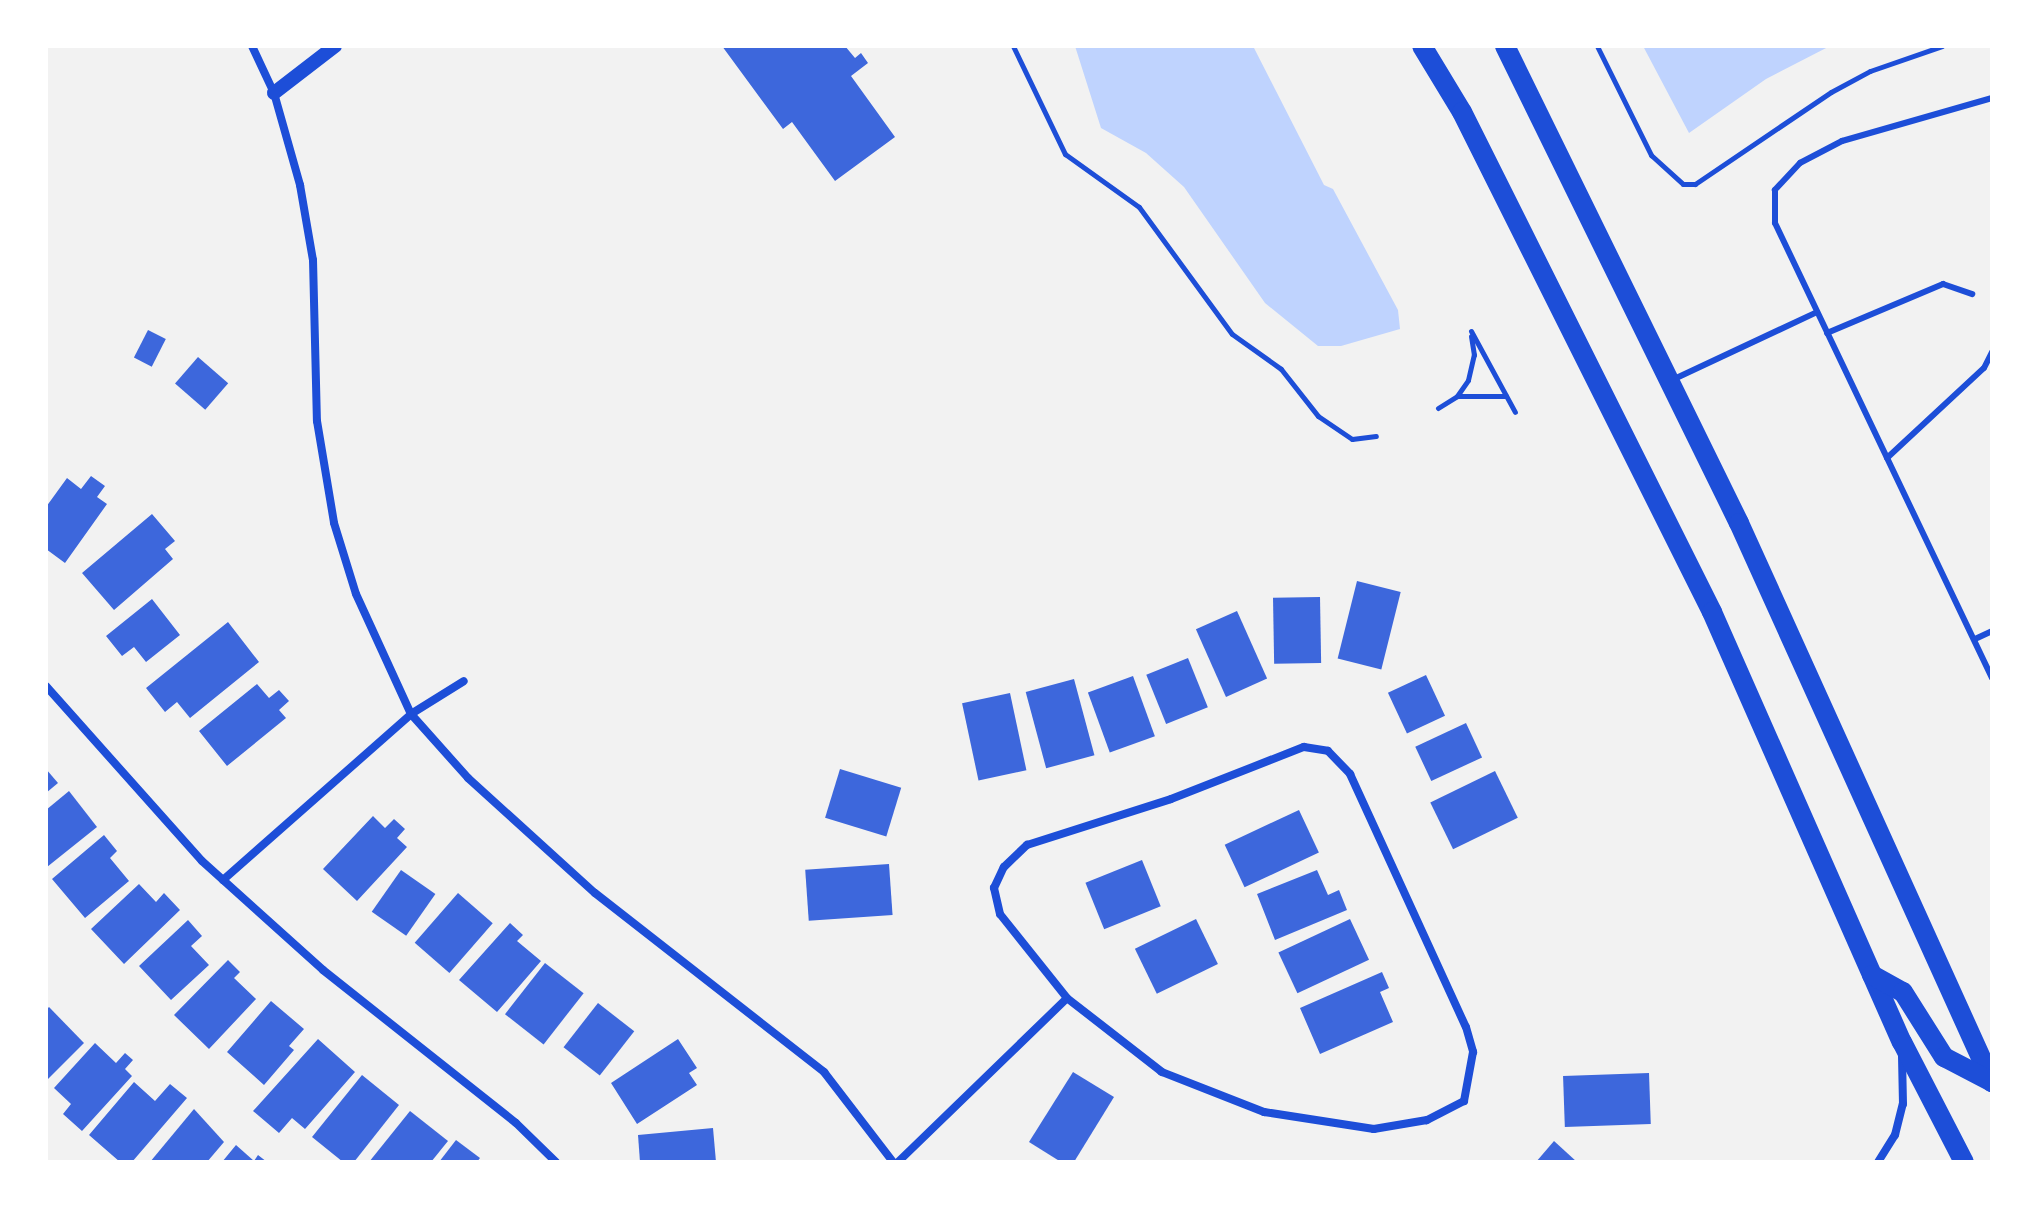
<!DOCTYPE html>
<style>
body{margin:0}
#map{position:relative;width:2038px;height:1208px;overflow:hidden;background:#f2f2f2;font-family:Rubik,sans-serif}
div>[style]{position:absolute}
.water>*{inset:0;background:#bfd3fe}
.building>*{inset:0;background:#3d67dc;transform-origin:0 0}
.path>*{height:5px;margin:-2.5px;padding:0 2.5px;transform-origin:2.5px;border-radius:2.5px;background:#1d4ed8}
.service>*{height:6px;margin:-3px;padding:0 3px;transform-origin:3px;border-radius:3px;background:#1d4ed8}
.minor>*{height:8px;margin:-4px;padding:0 4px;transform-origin:4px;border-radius:4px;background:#1d4ed8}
.tertiary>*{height:14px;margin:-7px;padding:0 7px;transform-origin:7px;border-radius:7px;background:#1d4ed8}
.primary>*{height:20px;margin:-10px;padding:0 10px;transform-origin:10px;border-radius:10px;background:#1d4ed8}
span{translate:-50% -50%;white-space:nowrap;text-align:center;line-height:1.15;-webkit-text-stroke:8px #fff;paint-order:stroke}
.frame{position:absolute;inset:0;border:48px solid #fff;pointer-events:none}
</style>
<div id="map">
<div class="water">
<i style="clip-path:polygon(1075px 46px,1253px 46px,1324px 185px,1333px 189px,1398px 310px,1400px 329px,1341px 346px,1318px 346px,1265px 303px,1184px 187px,1146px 153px,1101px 128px)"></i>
<i style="clip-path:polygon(1643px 46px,1830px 46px,1766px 79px,1689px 133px)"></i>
</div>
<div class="building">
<i style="clip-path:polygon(722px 46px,845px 46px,855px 58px,861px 53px,868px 63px,851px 76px,895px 137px,835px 181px,792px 122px,783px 129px)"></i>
<i style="left:148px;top:330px;width:20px;height:31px;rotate:27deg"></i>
<i style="left:198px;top:357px;width:40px;height:35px;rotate:41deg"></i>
<i style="clip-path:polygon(91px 476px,105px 486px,97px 497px,107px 504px,65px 563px,46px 549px,46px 507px,67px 478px,81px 489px)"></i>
<i style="clip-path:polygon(152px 514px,175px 541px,165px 549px,173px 559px,114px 610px,82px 573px)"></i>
<i style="left:1357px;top:581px;width:45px;height:80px;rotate:14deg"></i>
<i style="left:1320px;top:597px;width:66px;height:47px;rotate:89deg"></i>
<i style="clip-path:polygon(152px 599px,180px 635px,146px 662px,134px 647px,122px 656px,106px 636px)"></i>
<i style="left:1237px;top:611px;width:74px;height:45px;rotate:66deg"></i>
<i style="clip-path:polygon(228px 622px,259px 662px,190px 718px,177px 702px,165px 712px,146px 688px)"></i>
<i style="left:1188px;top:658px;width:53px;height:45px;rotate:68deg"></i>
<i style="left:1426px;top:675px;width:45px;height:42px;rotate:65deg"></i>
<i style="left:1133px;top:676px;width:64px;height:48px;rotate:70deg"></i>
<i style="left:1074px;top:679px;width:79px;height:50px;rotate:75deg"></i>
<i style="clip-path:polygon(257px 684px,269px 698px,279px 690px,289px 701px,279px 710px,286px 718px,227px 766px,199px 731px)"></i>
<i style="left:1010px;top:693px;width:79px;height:49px;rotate:78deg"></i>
<i style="left:1466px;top:723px;width:38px;height:56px;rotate:65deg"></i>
<i style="clip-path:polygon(46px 769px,58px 783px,46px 793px)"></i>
<i style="left:840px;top:769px;width:64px;height:51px;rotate:17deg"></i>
<i style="left:1495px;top:771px;width:52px;height:72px;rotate:64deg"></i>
<i style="clip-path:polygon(69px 791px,97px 827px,47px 867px,46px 810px)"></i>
<i style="left:1299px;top:810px;width:47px;height:82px;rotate:65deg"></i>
<i style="clip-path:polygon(373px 816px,385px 828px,394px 819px,405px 829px,397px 838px,407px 847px,357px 901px,323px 869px)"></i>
<i style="clip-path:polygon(104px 835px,117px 851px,110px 858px,129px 881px,85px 918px,52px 879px)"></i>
<i style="left:1142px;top:860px;width:50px;height:61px;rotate:68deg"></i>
<i style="left:889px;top:864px;width:51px;height:84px;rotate:86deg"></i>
<i style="left:401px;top:870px;width:42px;height:51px;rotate:35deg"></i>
<i style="clip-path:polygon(1317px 870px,1328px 895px,1339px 890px,1347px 910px,1275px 940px,1257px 894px)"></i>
<i style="clip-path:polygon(139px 884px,156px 902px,164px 893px,180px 910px,124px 964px,91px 929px)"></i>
<i style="left:458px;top:893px;width:46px;height:66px;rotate:41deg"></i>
<i style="left:1196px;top:919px;width:50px;height:68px;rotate:64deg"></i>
<i style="left:1350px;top:919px;width:45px;height:79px;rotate:65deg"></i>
<i style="clip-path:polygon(188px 920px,202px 936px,191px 946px,209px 965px,171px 1000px,139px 966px)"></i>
<i style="clip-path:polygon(510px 923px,523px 935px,517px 941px,541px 961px,497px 1012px,459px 980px)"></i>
<i style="clip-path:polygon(228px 960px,240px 972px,234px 978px,256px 999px,209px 1049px,174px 1015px)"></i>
<i style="left:545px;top:963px;width:49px;height:65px;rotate:38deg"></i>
<i style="clip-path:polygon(1382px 972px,1389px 988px,1380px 992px,1393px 1022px,1320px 1054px,1300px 1008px)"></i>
<i style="clip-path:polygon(271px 1001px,304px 1029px,289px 1046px,294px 1050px,264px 1085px,227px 1052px)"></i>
<i style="left:598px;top:1003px;width:46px;height:56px;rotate:38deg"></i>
<i style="clip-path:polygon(49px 1007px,84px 1043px,46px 1081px,46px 1010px)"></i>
<i style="clip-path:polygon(318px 1039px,355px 1072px,305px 1129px,292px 1118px,279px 1133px,253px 1111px)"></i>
<i style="clip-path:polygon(678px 1039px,697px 1068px,689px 1073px,697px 1085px,637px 1124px,611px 1083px)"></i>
<i style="clip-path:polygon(95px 1043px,116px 1063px,125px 1053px,133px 1060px,125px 1069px,132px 1076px,82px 1131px,63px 1114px,71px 1104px,54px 1088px)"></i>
<i style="clip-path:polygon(1073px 1072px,1114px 1097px,1074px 1162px,1061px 1162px,1029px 1142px)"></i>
<i style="left:1649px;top:1073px;width:51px;height:86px;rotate:88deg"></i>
<i style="clip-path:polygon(362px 1075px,399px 1105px,354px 1162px,343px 1162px,312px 1137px)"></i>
<i style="clip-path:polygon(134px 1082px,155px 1101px,170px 1084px,187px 1098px,132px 1162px,120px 1162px,89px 1135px)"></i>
<i style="clip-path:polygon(194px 1109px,224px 1142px,207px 1162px,150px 1162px)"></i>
<i style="clip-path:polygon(410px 1111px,448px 1141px,431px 1162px,369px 1162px)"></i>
<i style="clip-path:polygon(713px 1128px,716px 1162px,640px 1162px,638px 1135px)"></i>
<i style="clip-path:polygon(456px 1140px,480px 1158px,477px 1162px,439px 1162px)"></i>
<i style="clip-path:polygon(1554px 1141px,1577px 1162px,1536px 1162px)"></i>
<i style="clip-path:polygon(236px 1145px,254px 1161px,258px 1155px,267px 1162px,222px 1162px)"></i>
</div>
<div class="path">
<i style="left:1013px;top:46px;width:120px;rotate:64.3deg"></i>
<i style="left:1065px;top:154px;width:91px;rotate:35.6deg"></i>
<i style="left:1139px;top:207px;width:157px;rotate:53.8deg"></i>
<i style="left:1232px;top:334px;width:60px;rotate:35.5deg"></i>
<i style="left:1281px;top:369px;width:60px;rotate:51.8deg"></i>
<i style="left:1318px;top:416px;width:41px;rotate:34.1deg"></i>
<i style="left:1352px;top:439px;width:24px;rotate:-7deg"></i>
<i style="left:1597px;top:46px;width:122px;rotate:63.6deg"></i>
<i style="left:1651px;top:155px;width:43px;rotate:42.2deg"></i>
<i style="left:1683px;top:184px;width:12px"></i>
<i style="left:1695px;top:184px;width:164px;rotate:-34.1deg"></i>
<i style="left:1831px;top:92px;width:44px;rotate:-28.3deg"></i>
<i style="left:1870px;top:71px;width:76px;rotate:-19.1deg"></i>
<i style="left:1471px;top:331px;width:92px;rotate:61.5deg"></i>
<i style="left:1458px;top:396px;width:48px"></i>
<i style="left:1438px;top:408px;width:22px;rotate:-32deg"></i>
<i style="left:1457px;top:396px;width:19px;rotate:-55deg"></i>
<i style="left:1468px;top:380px;width:26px;rotate:-77deg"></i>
<i style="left:1474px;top:355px;width:19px;rotate:-99deg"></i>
</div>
<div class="service">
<i style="left:1992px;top:98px;width:156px;rotate:164deg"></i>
<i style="left:1842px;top:141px;width:47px;rotate:152.4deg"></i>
<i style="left:1800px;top:163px;width:37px;rotate:133deg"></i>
<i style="left:1775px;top:190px;width:33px;rotate:90deg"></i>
<i style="left:1775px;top:223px;width:504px;rotate:64.5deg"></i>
<i style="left:1827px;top:333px;width:126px;rotate:-22.9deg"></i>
<i style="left:1943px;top:284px;width:31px;rotate:19deg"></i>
<i style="left:1672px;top:380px;width:160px;rotate:-25.1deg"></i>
<i style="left:1887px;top:458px;width:132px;rotate:-42.9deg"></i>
<i style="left:1984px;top:368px;width:18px;rotate:-63deg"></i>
<i style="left:1975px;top:639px;width:19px;rotate:-25deg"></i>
</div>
<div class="minor">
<i style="left:252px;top:46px;width:52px;rotate:64.9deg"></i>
<i style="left:274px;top:93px;width:96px;rotate:74.2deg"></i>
<i style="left:300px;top:185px;width:76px;rotate:80.2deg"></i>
<i style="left:313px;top:260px;width:161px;rotate:88.6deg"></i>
<i style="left:317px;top:421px;width:103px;rotate:80.5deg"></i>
<i style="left:334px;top:523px;width:74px;rotate:72.8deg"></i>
<i style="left:356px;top:594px;width:132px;rotate:65.4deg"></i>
<i style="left:411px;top:714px;width:86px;rotate:48.3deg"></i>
<i style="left:468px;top:778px;width:171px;rotate:42.2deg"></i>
<i style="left:595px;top:893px;width:291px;rotate:38deg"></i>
<i style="left:824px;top:1072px;width:113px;rotate:52.5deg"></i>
<i style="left:46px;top:686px;width:234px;rotate:48.3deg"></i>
<i style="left:202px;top:861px;width:163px;rotate:42deg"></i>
<i style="left:323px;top:970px;width:246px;rotate:38.4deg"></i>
<i style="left:516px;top:1123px;width:56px;rotate:44.3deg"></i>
<i style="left:1304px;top:747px;width:24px;rotate:9deg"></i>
<i style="left:1328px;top:751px;width:32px;rotate:46deg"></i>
<i style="left:1350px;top:774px;width:278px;rotate:65.4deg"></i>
<i style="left:1466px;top:1027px;width:26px;rotate:74deg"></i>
<i style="left:1473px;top:1052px;width:50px;rotate:100.4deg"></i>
<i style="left:1464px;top:1101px;width:42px;rotate:152.8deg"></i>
<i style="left:1427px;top:1120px;width:54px;rotate:170.4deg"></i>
<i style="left:1374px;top:1129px;width:111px;rotate:-171.2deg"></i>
<i style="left:1264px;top:1112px;width:110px;rotate:-158.6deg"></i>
<i style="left:1162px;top:1072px;width:120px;rotate:-142.1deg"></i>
<i style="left:1067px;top:998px;width:107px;rotate:-128.6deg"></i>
<i style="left:1000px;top:914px;width:27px;rotate:-103deg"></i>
<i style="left:994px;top:888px;width:23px;rotate:-65deg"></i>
<i style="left:1004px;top:867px;width:32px;rotate:-44deg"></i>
<i style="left:1027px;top:845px;width:151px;rotate:-17.7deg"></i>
<i style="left:1171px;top:799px;width:143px;rotate:-21.4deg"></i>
<i style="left:223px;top:880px;width:251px;rotate:-41.4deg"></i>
<i style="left:411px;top:714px;width:62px;rotate:-31.9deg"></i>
<i style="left:898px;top:1162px;width:235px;rotate:-44.1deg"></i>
<i style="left:1878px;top:1162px;width:32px;rotate:-58deg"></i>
<i style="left:1895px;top:1135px;width:32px;rotate:-76deg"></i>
<i style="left:1903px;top:1104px;width:49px;rotate:-91.2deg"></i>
</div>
<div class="tertiary">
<i style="left:274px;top:93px;width:77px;rotate:-37.6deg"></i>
</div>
<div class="primary">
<i style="left:1422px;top:46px;width:77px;rotate:58.8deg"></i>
<i style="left:1462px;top:112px;width:559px;rotate:63.43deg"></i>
<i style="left:1712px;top:612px;width:470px;rotate:66.2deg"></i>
<i style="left:1902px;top:1042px;width:135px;rotate:62.7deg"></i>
<i style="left:1505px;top:46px;width:531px;rotate:63.87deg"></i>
<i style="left:1739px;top:523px;width:614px;rotate:65.65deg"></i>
<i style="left:1872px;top:975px;width:35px;rotate:29deg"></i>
<i style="left:1903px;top:992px;width:77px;rotate:57.8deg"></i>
<i style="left:1944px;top:1057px;width:54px;rotate:27.5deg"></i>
</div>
<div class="frame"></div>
</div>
